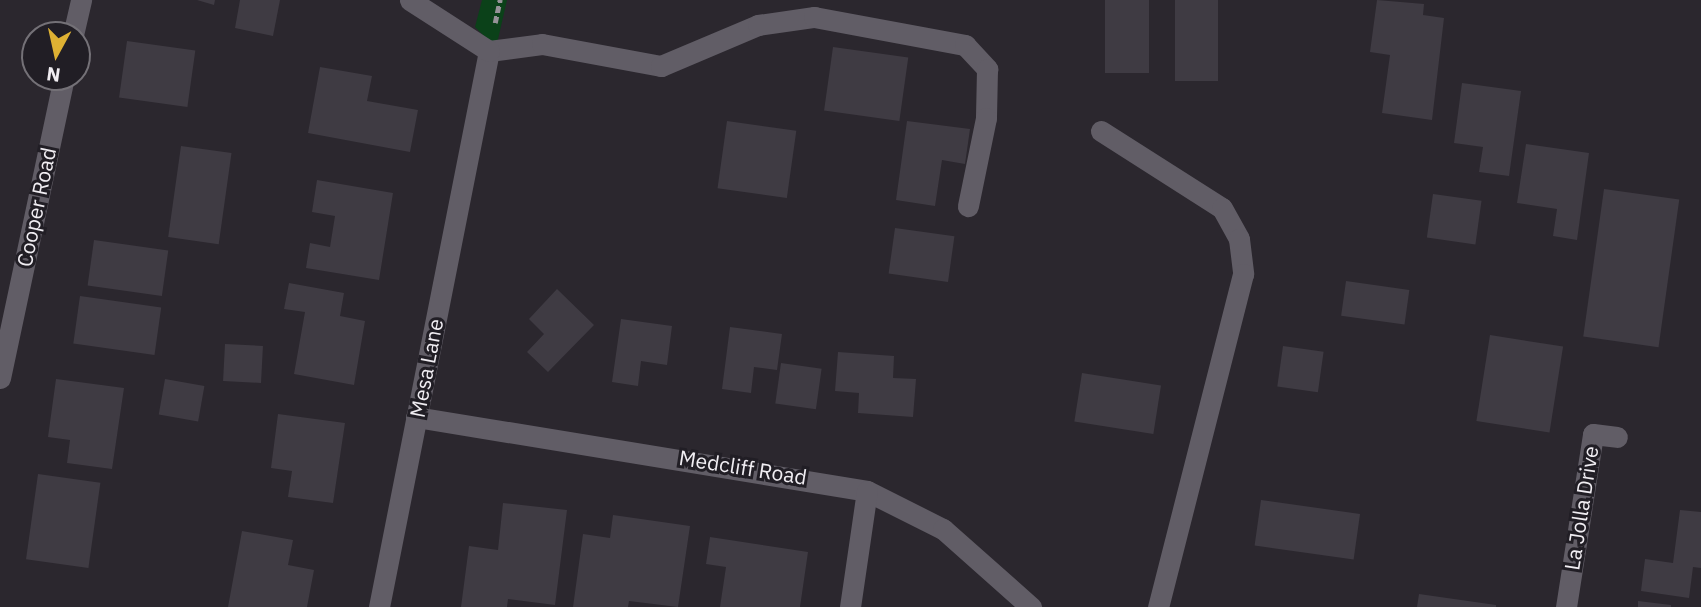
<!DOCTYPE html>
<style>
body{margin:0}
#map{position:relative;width:1701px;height:607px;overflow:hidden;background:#2b272e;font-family:"IBM Plex Sans",sans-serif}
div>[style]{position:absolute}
.green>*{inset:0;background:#0b4119}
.building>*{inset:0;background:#3f3b43;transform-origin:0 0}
.path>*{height:4.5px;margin-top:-2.25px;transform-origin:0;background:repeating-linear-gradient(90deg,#969298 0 7px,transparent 0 10.5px)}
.minor>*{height:21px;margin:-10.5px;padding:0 10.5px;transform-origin:10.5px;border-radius:10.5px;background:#615d66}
span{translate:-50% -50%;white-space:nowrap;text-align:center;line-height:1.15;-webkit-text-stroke:6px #211e25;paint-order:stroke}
.street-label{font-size:21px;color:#f0edf2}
.north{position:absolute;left:21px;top:21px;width:70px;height:70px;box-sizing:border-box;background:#211e25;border:2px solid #747177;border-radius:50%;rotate:188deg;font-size:19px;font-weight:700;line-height:28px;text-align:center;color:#f0edf2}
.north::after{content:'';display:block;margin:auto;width:24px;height:32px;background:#deb133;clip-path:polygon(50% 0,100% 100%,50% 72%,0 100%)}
</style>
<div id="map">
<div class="green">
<i style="clip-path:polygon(482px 0,507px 0,496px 48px,475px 27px)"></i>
</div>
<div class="building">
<i style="clip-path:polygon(197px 0,215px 0,214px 5px)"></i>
<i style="clip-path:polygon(240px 0,280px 0,273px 36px,235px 28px)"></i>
<i style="left:1105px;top:0;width:44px;height:73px"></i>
<i style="left:1175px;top:0;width:43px;height:81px"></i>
<i style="clip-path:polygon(1377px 0,1424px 4px,1423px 15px,1444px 18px,1432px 120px,1382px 113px,1390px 55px,1370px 52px)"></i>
<i style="left:127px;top:41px;width:69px;height:57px;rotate:8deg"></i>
<i style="left:833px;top:47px;width:76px;height:64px;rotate:8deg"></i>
<i style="clip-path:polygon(320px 67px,372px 76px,367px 101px,418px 110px,410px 152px,308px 133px)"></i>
<i style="clip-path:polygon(1462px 83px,1521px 91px,1509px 176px,1479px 172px,1483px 147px,1454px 143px)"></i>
<i style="left:727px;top:121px;width:70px;height:68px;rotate:8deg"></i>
<i style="clip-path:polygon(907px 121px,970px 129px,965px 164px,942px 160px,935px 206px,896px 200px)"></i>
<i style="clip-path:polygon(1526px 144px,1589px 153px,1577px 240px,1553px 236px,1557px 209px,1517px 203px)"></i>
<i style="left:181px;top:146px;width:51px;height:92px;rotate:8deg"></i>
<i style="clip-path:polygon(317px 180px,393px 193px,379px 280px,306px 268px,310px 243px,330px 247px,335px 216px,312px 212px)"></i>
<i style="left:1604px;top:189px;width:76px;height:149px;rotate:8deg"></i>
<i style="left:1433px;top:194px;width:49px;height:44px;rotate:8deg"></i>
<i style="left:895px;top:228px;width:60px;height:46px;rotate:8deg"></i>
<i style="left:94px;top:240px;width:75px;height:46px;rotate:8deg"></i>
<i style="left:1346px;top:281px;width:64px;height:35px;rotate:8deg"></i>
<i style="clip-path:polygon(289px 283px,344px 293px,340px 316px,365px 321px,354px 385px,294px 374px,305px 312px,284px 309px)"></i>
<i style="clip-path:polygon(557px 289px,594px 325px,548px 372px,527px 352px,544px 334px,529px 319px)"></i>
<i style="left:80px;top:296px;width:82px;height:48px;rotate:8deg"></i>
<i style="clip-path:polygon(621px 319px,672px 326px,667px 365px,641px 361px,638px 386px,612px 382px)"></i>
<i style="clip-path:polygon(730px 327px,782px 334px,777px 370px,754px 367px,751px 393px,722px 389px)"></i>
<i style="left:1490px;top:335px;width:74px;height:87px;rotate:9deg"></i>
<i style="left:225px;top:344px;width:38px;height:37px;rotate:3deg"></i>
<i style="left:1283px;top:346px;width:41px;height:41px;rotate:8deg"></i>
<i style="clip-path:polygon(838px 352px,894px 356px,893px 378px,916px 379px,913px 417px,858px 413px,859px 393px,835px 391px)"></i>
<i style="left:781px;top:363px;width:41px;height:41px;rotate:8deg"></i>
<i style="left:1082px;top:373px;width:80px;height:49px;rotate:9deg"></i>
<i style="clip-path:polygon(56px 379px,124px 388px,112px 469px,67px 463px,70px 440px,48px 437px)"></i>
<i style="left:165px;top:379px;width:40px;height:36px;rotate:10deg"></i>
<i style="clip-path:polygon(278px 414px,345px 423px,333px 503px,288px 497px,292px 471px,271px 468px)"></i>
<i style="left:38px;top:474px;width:63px;height:86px;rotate:8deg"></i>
<i style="left:1261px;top:500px;width:100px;height:46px;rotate:8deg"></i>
<i style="clip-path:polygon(503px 503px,567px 510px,555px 605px,508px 599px,507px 607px,461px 607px,469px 546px,498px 550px)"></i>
<i style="clip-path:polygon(1680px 510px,1701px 512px,1701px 568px,1693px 567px,1689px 598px,1641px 591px,1645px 559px,1673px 563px)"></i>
<i style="clip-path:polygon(613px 515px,690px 526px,678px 607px,629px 601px,628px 607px,573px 607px,583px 534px,610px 538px)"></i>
<i style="clip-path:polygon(242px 531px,293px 540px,288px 565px,314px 570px,307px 607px,228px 607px)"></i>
<i style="clip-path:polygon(710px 537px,808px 552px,800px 607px,720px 607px,726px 567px,706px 564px)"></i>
<i style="clip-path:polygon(1419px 594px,1496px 605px,1496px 607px,1417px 607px)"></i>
<i style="clip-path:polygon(1638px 601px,1671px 605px,1671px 607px,1638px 607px)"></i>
</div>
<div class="path">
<i style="left:495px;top:23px;width:24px;rotate:-78deg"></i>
</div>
<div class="minor">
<i style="left:73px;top:35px;width:36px;rotate:-77deg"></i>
<i style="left:489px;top:51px;width:53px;rotate:-7.5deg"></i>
<i style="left:542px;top:44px;width:121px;rotate:10.5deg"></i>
<i style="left:661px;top:66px;width:105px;rotate:-22.9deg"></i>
<i style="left:758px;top:25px;width:57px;rotate:-8.1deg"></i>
<i style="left:814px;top:17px;width:154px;rotate:10.5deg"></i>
<i style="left:965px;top:45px;width:33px;rotate:47deg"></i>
<i style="left:987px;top:69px;width:49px;rotate:91.2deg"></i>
<i style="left:986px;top:118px;width:90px;rotate:101.6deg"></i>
<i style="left:1101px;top:131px;width:143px;rotate:32.5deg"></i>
<i style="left:1222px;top:208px;width:35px;rotate:61deg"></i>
<i style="left:1239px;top:239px;width:35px;rotate:83deg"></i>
<i style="left:1243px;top:274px;width:344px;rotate:104.3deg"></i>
<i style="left:0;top:378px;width:308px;rotate:-78deg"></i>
<i style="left:416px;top:417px;width:457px;rotate:9.3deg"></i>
<i style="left:867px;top:491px;width:85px;rotate:26.6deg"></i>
<i style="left:943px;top:529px;width:118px;rotate:41.6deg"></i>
<i style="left:379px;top:607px;width:567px;rotate:-78.81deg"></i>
<i style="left:489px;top:51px;width:94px;rotate:-147.2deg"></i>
<i style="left:850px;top:607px;width:117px;rotate:-81.7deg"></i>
<i style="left:1566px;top:607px;width:175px;rotate:-81.1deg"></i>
<i style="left:1593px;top:434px;width:24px;rotate:7deg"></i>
</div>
<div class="street-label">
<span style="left:36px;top:207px;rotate:-78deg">Cooper Road</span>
<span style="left:426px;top:368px;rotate:-79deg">Mesa Lane</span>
<span style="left:743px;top:467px;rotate:9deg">Medcliff Road</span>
<span style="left:1581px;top:508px;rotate:-81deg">La Jolla Drive</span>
</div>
<div class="north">N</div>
</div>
